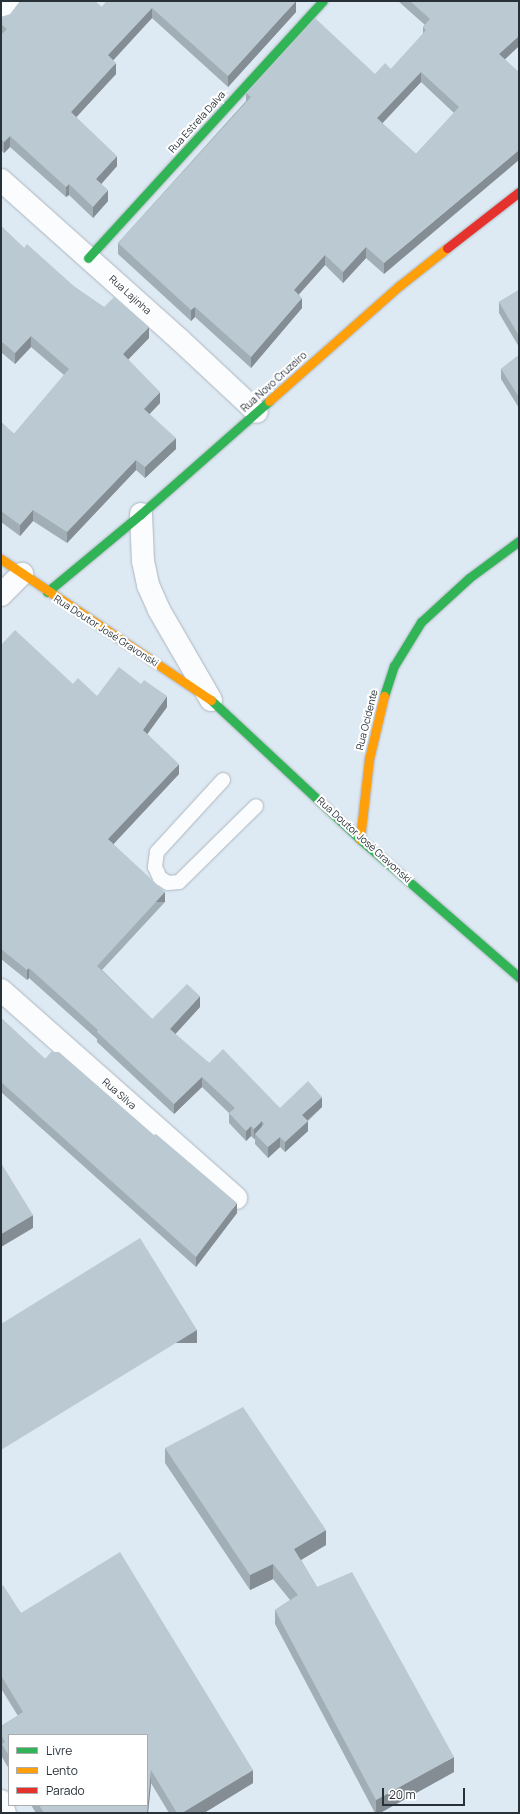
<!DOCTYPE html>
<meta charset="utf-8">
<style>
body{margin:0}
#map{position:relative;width:520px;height:1814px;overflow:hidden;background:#dde9f3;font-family:Manrope,sans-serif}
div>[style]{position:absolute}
.roads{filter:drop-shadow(0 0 1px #aeb7bf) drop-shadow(0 0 1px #aeb7bf)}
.lane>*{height:14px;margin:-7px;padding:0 7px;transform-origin:7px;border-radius:7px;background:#fafcfd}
.street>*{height:22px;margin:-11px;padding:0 11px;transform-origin:11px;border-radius:11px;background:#fafcfd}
.fast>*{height:9px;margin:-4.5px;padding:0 4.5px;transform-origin:4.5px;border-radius:4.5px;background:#30b455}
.slow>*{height:9px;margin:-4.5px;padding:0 4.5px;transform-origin:4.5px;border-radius:4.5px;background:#ff9f0a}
.jam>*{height:9px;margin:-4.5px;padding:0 4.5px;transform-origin:4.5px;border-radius:4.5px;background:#e5322d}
.wall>*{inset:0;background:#a1aeb5}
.shaded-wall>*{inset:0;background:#838d93;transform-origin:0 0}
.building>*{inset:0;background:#bbcad2}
span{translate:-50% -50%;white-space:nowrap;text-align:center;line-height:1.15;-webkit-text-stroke:4px #fff;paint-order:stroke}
.street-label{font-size:10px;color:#283138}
.frame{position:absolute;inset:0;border:2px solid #283138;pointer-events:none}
.legend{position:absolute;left:8px;top:1734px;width:140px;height:72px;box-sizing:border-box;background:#fff;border:1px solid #a9adaf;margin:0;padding:5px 7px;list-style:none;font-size:12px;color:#283138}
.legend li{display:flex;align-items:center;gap:8px;height:20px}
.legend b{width:20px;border:1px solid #a9adaf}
.scale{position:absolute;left:382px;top:1788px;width:83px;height:18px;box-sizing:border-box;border:2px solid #283138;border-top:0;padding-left:5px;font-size:12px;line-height:14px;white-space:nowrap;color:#283138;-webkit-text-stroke:3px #fff;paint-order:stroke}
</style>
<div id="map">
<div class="roads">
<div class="lane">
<i style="left:223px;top:780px;width:98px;rotate:132.5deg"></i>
<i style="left:157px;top:852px;width:15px;rotate:98deg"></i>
<i style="left:155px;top:867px;width:12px;rotate:66deg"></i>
<i style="left:160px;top:878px;width:9px;rotate:32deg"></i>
<i style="left:168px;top:883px;width:11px;rotate:-5deg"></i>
<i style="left:179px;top:882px;width:108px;rotate:-44.6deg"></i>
</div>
<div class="street">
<i style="left:1px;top:16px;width:20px;rotate:-49deg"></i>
<i style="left:1px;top:180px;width:240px;rotate:41.8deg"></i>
<i style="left:180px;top:340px;width:105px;rotate:43.1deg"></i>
<i style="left:141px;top:514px;width:47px;rotate:87.6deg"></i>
<i style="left:143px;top:561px;width:25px;rotate:78deg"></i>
<i style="left:148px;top:585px;width:27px;rotate:66deg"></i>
<i style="left:159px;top:610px;width:104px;rotate:60deg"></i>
<i style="left:1px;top:595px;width:30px;rotate:-45deg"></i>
<i style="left:1px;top:990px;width:314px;rotate:41.5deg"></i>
<i style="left:1px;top:1801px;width:13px;rotate:72deg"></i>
</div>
<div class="fast">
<i style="left:88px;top:258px;width:348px;rotate:-47.6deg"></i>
<i style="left:47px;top:592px;width:122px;rotate:-39.7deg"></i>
<i style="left:141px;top:514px;width:171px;rotate:-41.4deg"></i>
<i style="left:384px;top:696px;width:32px;rotate:-72deg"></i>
<i style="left:394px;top:666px;width:52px;rotate:-58.5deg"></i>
<i style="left:421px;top:622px;width:65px;rotate:-42.5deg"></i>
<i style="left:469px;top:578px;width:62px;rotate:-36.5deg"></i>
<i style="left:211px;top:700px;width:204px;rotate:43deg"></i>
<i style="left:360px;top:839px;width:211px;rotate:41deg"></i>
</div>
<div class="slow">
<i style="left:269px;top:401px;width:174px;rotate:-41.5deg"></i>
<i style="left:399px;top:286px;width:61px;rotate:-38.4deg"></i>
<i style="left:1px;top:559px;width:253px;rotate:33.9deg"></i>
<i style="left:360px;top:839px;width:81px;rotate:-83.6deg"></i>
<i style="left:369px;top:759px;width:65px;rotate:-76.6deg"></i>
</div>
<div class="jam">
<i style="left:447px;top:248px;width:91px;rotate:-37.9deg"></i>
</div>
</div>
<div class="wall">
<i style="clip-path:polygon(107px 1px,296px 12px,228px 87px,152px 18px,113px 60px,116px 74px,76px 117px,117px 166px,101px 184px,108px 201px,93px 218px,69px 195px,66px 197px,10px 147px,4px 153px,1px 150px,1px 17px,102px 7px)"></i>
<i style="clip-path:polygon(evenodd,398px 1px,519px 1px,519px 46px,505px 59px,384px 274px,366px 258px,343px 283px,325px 265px,299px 294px,302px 308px,251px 368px,195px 317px,191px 321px,118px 254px,118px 243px,246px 101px,246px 93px,375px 74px,391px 69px,423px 34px,423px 27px,425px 25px,398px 1px,421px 82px,454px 113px,416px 154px,382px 123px,421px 82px)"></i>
<i style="clip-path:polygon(1px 226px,24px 248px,76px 288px,149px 338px,128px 359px,160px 403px,149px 414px,176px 449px,145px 478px,136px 470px,67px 543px,33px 521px,20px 536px,1px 522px,1px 422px,14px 434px,64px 375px,31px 347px,15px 364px,2px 353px,1px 353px)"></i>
<i style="clip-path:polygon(519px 290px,519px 347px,499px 313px,499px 302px)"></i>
<i style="clip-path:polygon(519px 355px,519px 408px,501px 379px,501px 369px)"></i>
<i style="clip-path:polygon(1px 645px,73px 684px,97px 696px,167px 707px,147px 734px,179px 774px,113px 844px,165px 902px,102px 970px,152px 1019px,200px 1007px,175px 1034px,209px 1063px,280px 1108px,322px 1107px,308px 1121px,308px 1131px,285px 1152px,280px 1147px,268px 1158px,255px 1144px,255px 1139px,254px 1139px,251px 1136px,246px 1141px,229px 1123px,229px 1113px,202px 1087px,174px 1114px,97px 1042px,97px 1039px,29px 978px,27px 980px,1px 959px)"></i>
<i style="clip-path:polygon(1px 1018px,45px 1059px,237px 1213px,196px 1267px,1px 1092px)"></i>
<i style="clip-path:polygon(165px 1448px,326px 1545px,301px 1560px,317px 1587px,454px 1772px,380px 1813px,375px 1813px,275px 1624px,275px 1610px,290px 1600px,273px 1579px,250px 1590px,165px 1463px)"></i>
<i style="clip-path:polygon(1px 1587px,21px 1613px,253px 1783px,204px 1813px,169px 1813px,151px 1783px,148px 1813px,36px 1813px,31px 1805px,147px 1805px,9px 1735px,9px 1769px,2px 1757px,2px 1749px,1px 1748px,1px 1726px,18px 1716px,2px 1690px)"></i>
</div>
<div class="shaded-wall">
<i style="clip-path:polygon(296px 1px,296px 12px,228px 87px,228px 76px)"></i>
<i style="clip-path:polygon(152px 8px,152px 18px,108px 66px,108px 55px)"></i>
<i style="clip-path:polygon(519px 36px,519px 46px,499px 65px,499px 54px)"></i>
<i style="clip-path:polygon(116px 63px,116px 74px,71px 123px,71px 112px)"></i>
<i style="clip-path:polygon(421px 72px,421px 82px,377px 129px,377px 118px)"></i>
<i style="clip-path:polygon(10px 136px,10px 147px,4px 153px,4px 142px)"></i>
<i style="clip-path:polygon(519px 150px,519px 160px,384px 274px,384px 263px)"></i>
<i style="clip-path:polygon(117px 156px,117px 166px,96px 190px,96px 179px)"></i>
<i style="clip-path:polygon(69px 184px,69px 195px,66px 197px,66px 187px)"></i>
<i style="clip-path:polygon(108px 190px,108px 201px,93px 218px,93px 207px)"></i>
<i style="clip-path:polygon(366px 247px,366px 258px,343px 283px,343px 272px)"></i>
<i style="clip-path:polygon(325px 255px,325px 265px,294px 300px,294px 290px)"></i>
<i style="clip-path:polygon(302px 298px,302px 308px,251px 368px,251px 357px)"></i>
<i style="clip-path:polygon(195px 307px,195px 317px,191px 321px,191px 310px)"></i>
<i style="clip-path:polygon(149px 327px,149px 338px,123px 365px,123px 354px)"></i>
<i style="clip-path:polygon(31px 336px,31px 347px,15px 364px,15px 353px)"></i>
<i style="left:2px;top:342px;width:11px;height:1px;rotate:90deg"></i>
<i style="clip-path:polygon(160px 392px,160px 403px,144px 420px,144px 409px)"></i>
<i style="clip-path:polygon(176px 438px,176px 449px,145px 478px,145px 467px)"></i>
<i style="clip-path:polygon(136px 460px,136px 470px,67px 543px,67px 532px)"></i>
<i style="clip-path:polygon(33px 510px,33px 521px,20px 536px,20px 525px)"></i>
<i style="clip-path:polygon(167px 696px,167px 707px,143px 740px,143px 730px)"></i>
<i style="clip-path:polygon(179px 764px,179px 774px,108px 850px,108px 839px)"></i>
<i style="left:165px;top:892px;width:10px;height:100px;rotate:90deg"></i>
<i style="clip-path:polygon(29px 968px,29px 978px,27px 980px,27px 970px)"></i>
<i style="clip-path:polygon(200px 996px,200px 1007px,170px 1040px,170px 1029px)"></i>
<i style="clip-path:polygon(202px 1077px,202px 1087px,174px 1114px,174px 1104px)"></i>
<i style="clip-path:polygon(322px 1097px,322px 1107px,302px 1125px,302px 1115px)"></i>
<i style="clip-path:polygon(262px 1121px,262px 1132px,255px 1134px,254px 1139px,254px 1129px)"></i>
<i style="clip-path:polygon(308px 1121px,308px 1131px,285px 1152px,285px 1142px)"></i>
<i style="clip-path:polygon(251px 1126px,251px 1136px,246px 1141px,246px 1131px)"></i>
<i style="clip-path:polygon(280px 1137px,280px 1147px,268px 1158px,268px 1147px)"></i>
<i style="clip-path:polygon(237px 1203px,237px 1213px,196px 1267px,196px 1257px)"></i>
<i style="clip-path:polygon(33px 1215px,33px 1228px,1px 1247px,1px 1234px)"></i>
<i style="left:197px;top:1330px;width:13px;height:230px;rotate:90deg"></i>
<i style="clip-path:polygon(326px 1530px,326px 1545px,294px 1564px,294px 1549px)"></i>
<i style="clip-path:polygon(273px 1564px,273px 1579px,250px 1590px,250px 1575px)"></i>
<i style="left:1px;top:1677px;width:1px;height:13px"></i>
<i style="clip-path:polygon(454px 1757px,454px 1772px,380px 1813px,376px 1813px,376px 1800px)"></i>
<i style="clip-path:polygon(151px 1770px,151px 1783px,148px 1813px,147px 1813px)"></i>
<i style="clip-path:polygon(253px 1770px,253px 1783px,204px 1813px,182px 1813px)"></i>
</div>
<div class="building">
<i style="clip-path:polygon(20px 1px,95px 1px,102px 7px,107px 1px,296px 1px,228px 76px,152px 8px,108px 55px,116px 63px,71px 112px,117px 156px,96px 179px,108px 190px,93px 207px,69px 184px,66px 187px,10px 136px,4px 142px,1px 139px,1px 35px,7px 29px,1px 24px,1px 17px,10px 14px)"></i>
<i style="clip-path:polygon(evenodd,410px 1px,519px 1px,519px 36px,499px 54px,519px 72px,519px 150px,384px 263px,366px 247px,343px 272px,325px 255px,294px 290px,302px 298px,251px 357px,195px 307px,191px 310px,118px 243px,251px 97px,246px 93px,315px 18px,375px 74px,385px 63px,391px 69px,426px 30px,423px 27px,430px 19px,410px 1px,421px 72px,459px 107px,416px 154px,377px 118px,421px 72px)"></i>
<i style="clip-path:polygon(1px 226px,24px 248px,27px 244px,76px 288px,104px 307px,114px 297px,149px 327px,123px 354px,160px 392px,144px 409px,176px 438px,145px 467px,136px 460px,67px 532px,33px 510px,20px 525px,1px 511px,1px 422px,14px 434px,69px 369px,31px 336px,15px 353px,2px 342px,1px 343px)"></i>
<i style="clip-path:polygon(519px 290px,519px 336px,499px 302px)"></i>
<i style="clip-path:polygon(519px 355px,519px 397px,501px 369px)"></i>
<i style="clip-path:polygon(15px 630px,73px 684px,78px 678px,97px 696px,119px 667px,141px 684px,144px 680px,167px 696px,143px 730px,179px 764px,108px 839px,165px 892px,97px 966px,152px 1019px,187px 984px,200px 996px,170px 1029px,209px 1063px,223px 1049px,280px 1108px,308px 1081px,322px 1097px,302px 1115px,308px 1121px,285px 1142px,280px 1137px,268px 1147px,255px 1134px,264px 1124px,262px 1121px,254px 1129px,251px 1126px,246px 1131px,229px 1113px,235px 1108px,202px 1077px,174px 1104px,97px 1032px,98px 1030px,29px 968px,27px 970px,1px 949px,1px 645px)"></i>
<i style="clip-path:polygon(1px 1018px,45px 1059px,51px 1052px,59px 1052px,154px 1135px,156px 1134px,237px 1203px,196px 1257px,1px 1082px)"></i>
<i style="clip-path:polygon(1px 1163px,33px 1215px,1px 1234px)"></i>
<i style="clip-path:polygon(140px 1238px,197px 1330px,1px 1450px,1px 1324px)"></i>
<i style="clip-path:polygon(243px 1407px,326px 1530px,294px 1549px,317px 1587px,352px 1572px,454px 1757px,376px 1800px,275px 1610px,298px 1595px,273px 1564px,250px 1575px,165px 1448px)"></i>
<i style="clip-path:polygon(120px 1552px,253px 1770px,182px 1813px,177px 1813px,151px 1770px,147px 1813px,44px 1813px,39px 1805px,147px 1805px,147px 1735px,9px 1735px,9px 1756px,2px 1744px,5px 1742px,1px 1735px,1px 1726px,23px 1712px,2px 1677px,1px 1677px,1px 1587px,3px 1585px,21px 1613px)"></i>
</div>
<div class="street-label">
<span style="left:197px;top:122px;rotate:-48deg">Rua Estrela Dalva</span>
<span style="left:130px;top:295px;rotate:42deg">Rua Lajinha</span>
<span style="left:274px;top:382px;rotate:-42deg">Rua Novo Cruzeiro</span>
<span style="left:106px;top:631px;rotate:33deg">Rua Doutor José Gravonski</span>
<span style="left:367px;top:720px;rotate:-76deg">Rua Ocidente</span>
<span style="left:364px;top:840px;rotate:42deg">Rua Doutor José Gravonski</span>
<span style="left:119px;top:1094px;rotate:41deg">Rua Silva</span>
</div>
<div class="frame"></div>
<ul class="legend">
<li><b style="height:5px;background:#30b455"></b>Livre</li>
<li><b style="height:5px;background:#ff9f0a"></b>Lento</li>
<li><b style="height:5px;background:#e5322d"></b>Parado</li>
</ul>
<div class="scale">20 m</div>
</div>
